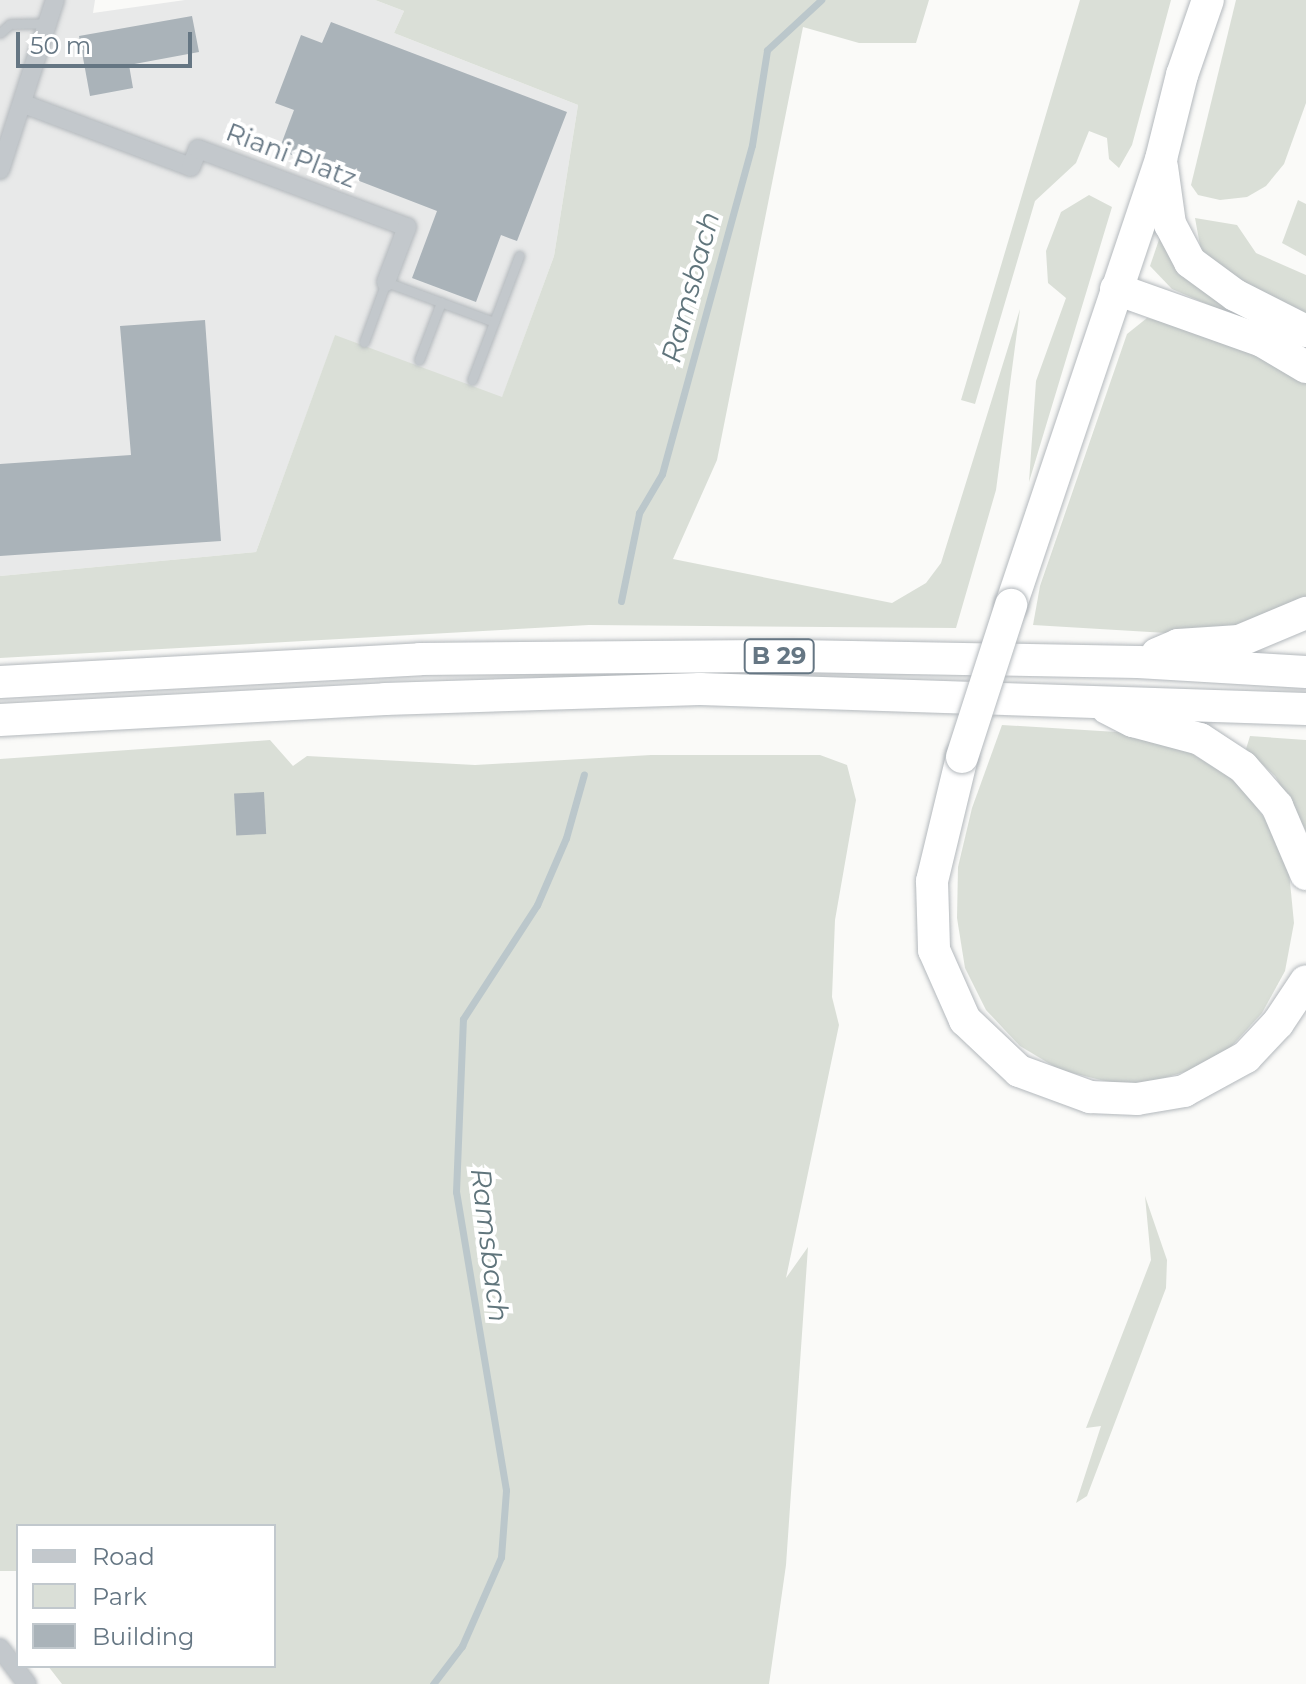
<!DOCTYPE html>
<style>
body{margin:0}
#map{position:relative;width:1306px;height:1684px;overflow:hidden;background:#fafaf8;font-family:Montserrat,sans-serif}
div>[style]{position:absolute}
.built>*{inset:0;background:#e8e9e9}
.green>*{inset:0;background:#dadfd7}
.stream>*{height:7px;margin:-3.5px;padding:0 3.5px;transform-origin:3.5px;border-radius:3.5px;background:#bbc7cb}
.building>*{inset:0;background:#aab3b9;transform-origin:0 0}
.roads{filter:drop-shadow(0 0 2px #b4b9bd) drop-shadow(0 0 2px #b4b9bd)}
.service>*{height:9px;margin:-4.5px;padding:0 4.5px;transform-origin:4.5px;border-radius:4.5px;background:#c3c8cc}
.minor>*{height:18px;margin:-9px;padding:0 9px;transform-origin:9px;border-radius:9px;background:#c3c8cc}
.trunk>*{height:32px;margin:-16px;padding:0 16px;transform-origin:16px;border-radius:16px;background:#fff}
.bridges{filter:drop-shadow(0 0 2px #b4b9bd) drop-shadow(0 0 2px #b4b9bd)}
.trunk-bridge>*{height:32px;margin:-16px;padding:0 16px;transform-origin:16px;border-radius:16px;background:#fff}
span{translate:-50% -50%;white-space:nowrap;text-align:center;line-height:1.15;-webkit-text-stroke:8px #fff;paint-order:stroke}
.shield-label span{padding:2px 6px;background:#fff;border:2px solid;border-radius:6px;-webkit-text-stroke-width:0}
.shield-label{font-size:24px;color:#657683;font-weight:700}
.street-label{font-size:26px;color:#657683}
.water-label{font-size:28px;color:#60757c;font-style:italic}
.legend{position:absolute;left:16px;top:1524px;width:260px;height:144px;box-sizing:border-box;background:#fff;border:2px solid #c1c8cd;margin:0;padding:10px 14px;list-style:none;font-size:24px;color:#657683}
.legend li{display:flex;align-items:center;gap:16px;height:40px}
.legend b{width:40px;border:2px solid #c1c8cd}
.scale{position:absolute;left:16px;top:32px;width:176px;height:36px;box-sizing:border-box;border:4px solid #657683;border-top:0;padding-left:10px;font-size:24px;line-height:28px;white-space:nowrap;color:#657683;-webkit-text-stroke:6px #fff;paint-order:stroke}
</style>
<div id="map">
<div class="built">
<i style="clip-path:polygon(0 0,95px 0,93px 13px,185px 0,375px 0,404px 11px,394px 33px,578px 105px,554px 256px,502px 398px,335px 336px,256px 552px,0 576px)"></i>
</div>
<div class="green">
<i style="clip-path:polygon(375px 0,929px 0,916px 43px,859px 43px,803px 27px,717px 460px,673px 559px,892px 603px,926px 583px,941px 563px,1020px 309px,996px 490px,956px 628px,589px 625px,0 658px,0 576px,256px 552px,335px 335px,502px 397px,554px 256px,578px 105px,394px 33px,404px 11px)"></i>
<i style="clip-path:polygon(1080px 0,1171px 0,1132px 145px,1119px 168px,1109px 159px,1107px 138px,1089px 131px,1076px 163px,1035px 201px,975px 404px,961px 400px)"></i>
<i style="clip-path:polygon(1236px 0,1306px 0,1306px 103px,1284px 164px,1266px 186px,1247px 197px,1220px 200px,1198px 195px,1191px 185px)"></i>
<i style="clip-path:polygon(1089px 195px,1112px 207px,1029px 482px,1036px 381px,1066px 298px,1048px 283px,1046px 251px,1061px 212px)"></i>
<i style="clip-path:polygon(1298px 200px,1306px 204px,1306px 256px,1282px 243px)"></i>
<i style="clip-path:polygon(1195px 218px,1237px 225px,1256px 253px,1306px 275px,1306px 313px,1216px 268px,1201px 251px)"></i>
<i style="clip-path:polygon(1164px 225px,1306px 341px,1306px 347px,1172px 289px,1150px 266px)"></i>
<i style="clip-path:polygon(1147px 318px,1222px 337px,1294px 371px,1306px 383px,1306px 599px,1276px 619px,1200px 635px,1033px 625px,1040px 586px,1127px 334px)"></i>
<i style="clip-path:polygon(1002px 725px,1149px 734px,1191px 753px,1240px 784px,1270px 826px,1289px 872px,1294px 923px,1285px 971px,1262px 1013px,1231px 1047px,1188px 1071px,1143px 1084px,1109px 1082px,1060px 1070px,1020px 1046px,986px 1010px,965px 968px,957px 918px,958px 867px,972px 808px)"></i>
<i style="clip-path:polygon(1250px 736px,1306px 740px,1306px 831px,1275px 776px,1246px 749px)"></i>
<i style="clip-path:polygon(270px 740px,293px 766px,307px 756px,475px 765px,651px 755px,820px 755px,847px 765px,856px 800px,835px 920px,832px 997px,839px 1025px,786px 1278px,808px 1247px,786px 1565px,769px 1684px,62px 1684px,48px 1666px,274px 1666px,274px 1526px,18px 1526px,18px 1571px,0 1571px,0 759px)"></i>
<i style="clip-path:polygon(1145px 1196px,1167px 1260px,1166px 1288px,1087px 1496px,1076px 1503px,1101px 1426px,1086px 1428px,1151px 1260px)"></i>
</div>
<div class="stream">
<i style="left:621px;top:601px;width:90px;rotate:-78.4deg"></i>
<i style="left:639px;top:513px;width:45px;rotate:-59.5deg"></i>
<i style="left:662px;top:474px;width:341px;rotate:-74.7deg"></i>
<i style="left:752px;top:145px;width:96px;rotate:-81deg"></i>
<i style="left:767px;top:50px;width:74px;rotate:-42.8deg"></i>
<i style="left:433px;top:1684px;width:48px;rotate:-52.7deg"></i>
<i style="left:462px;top:1646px;width:97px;rotate:-66.3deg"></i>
<i style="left:501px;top:1557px;width:67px;rotate:-85.7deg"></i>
<i style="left:506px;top:1490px;width:302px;rotate:-99.5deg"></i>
<i style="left:456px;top:1192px;width:173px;rotate:-87.7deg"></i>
<i style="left:463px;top:1019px;width:136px;rotate:-57deg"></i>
<i style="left:537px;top:905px;width:73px;rotate:-66.6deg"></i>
<i style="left:566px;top:838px;width:66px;rotate:-74.3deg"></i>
</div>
<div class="building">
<i style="clip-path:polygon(192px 16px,199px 52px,129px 65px,133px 88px,90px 96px,79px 36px)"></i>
<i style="clip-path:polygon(331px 22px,567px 112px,517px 241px,501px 235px,476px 302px,412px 278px,437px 211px,279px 150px,294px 110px,275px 103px,301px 35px,322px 43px)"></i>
<i style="clip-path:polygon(205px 320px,221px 541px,0 556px,0 464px,131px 455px,120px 326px)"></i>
<i style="left:264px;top:792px;width:42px;height:30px;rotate:87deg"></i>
</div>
<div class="roads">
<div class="service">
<i style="left:0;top:33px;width:13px;rotate:-42deg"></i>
<i style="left:10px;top:24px;width:39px;rotate:-1deg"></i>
<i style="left:364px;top:342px;width:64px;rotate:-69.9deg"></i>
<i style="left:386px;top:282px;width:115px;rotate:20.3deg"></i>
<i style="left:419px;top:360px;width:62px;rotate:-69.2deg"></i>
<i style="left:472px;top:380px;width:133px;rotate:-69.2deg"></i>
</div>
<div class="minor">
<i style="left:24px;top:104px;width:178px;rotate:20.7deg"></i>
<i style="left:191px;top:167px;width:19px;rotate:-69deg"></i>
<i style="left:198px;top:149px;width:223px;rotate:20.5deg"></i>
<i style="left:407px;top:227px;width:59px;rotate:110.9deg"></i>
<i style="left:0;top:170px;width:179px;rotate:-72.1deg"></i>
<i style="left:0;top:1648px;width:45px;rotate:53.1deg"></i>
</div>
<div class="trunk">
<i style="left:1162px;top:167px;width:58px;rotate:82deg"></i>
<i style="left:1170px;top:224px;width:43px;rotate:62.2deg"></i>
<i style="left:1190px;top:262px;width:56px;rotate:36.3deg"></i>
<i style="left:1235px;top:295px;width:80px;rotate:26.9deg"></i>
<i style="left:1116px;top:289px;width:155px;rotate:19.6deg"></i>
<i style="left:1262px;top:341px;width:51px;rotate:30.6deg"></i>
<i style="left:1011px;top:605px;width:471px;rotate:-71.4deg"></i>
<i style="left:1161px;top:159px;width:87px;rotate:-76deg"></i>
<i style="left:1182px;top:75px;width:79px;rotate:-70.9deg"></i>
<i style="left:1157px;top:654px;width:23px;rotate:-23deg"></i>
<i style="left:1178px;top:645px;width:61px;rotate:-3.8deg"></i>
<i style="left:1239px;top:641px;width:73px;rotate:-22.7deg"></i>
<i style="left:0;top:682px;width:421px;rotate:-3.1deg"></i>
<i style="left:420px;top:659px;width:376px;rotate:-0.5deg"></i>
<i style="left:796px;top:656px;width:342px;rotate:1deg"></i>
<i style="left:1138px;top:662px;width:168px;rotate:3.4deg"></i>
<i style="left:1107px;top:708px;width:29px;rotate:27deg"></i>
<i style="left:1133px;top:721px;width:69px;rotate:15deg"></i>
<i style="left:1200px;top:739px;width:51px;rotate:33.1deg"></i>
<i style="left:1243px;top:767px;width:52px;rotate:48.9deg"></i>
<i style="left:1277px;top:806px;width:74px;rotate:66.9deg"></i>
<i style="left:0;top:720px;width:386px;rotate:-3.1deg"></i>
<i style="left:385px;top:699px;width:315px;rotate:-1.8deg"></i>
<i style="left:700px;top:689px;width:606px;rotate:1.89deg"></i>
<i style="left:962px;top:757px;width:128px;rotate:103.6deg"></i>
<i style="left:932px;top:881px;width:69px;rotate:88.3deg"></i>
<i style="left:934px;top:950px;width:77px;rotate:66.1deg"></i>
<i style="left:965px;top:1020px;width:74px;rotate:43.4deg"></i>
<i style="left:1019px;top:1071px;width:76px;rotate:20.1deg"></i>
<i style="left:1090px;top:1097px;width:47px;rotate:2.4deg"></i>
<i style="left:1137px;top:1099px;width:48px;rotate:-9.7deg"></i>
<i style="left:1184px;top:1091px;width:71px;rotate:-28.7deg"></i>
<i style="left:1246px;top:1057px;width:47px;rotate:-46.7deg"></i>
<i style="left:1278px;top:1023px;width:50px;rotate:-56.3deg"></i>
</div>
</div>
<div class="bridges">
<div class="trunk-bridge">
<i style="left:962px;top:757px;width:160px;rotate:-72.1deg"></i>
</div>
</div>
<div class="shield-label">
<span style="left:779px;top:656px">B 29</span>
</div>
<div class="street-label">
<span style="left:291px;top:156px;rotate:21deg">Riani Platz</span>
</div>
<div class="water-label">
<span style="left:690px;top:287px;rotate:-75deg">Ramsbach</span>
<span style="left:490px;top:1245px;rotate:83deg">Ramsbach</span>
</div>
<ul class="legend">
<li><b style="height:10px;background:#c3c8cc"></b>Road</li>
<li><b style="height:22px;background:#dadfd7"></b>Park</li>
<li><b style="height:22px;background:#aab3b9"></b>Building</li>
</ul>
<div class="scale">50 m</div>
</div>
